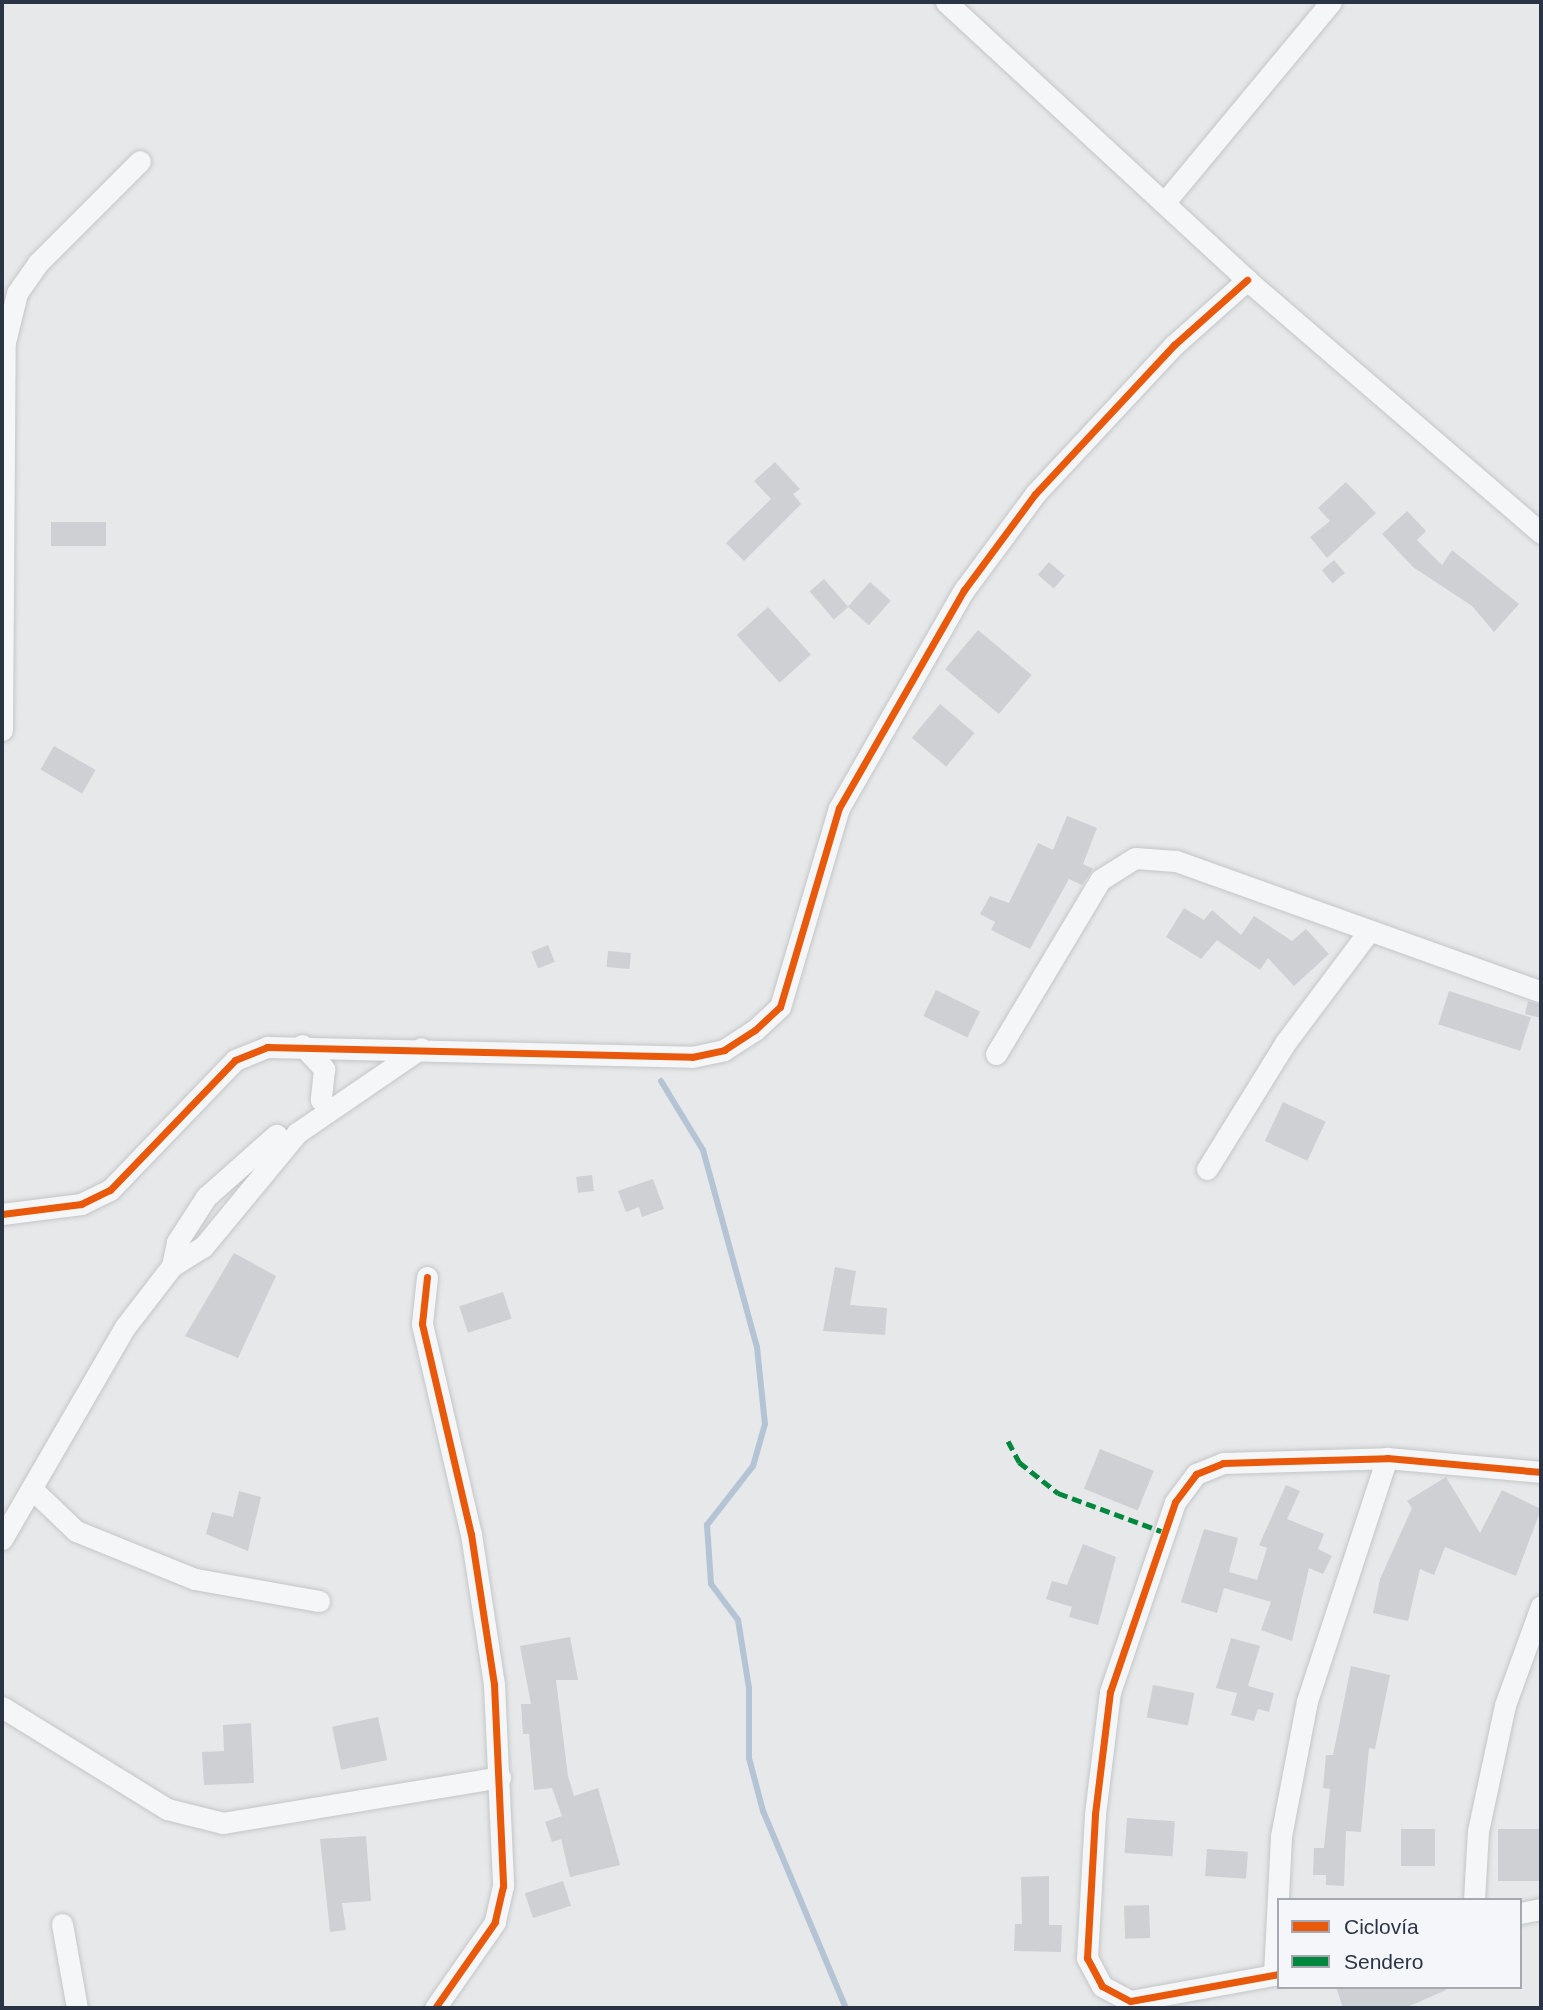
<!DOCTYPE html>
<meta charset="utf-8">
<style>
body{margin:0}
#map{position:relative;width:1543px;height:2010px;overflow:hidden;background:#e6e8ea;font-family:Helvetica,sans-serif}
div>[style]{position:absolute}
.stream>*{height:6px;margin:-3px;padding:0 3px;transform-origin:3px;border-radius:3px;background:#b4c4d5}
.building>*{inset:0;background:#ced0d3;transform-origin:0 0}
.roads{filter:drop-shadow(0 0 2px #c4c6c8) drop-shadow(0 0 2px #c4c6c8)}
.minor>*{height:21px;margin:-10.5px;padding:0 10.5px;transform-origin:10.5px;border-radius:10.5px;background:#f5f6f7}
.quiet>*{height:5px;margin-top:-2.5px;transform-origin:0;background:repeating-linear-gradient(90deg,#00873e 0 10px,transparent 0 15px)}
.cycleway>*{height:7px;margin:-3.5px;padding:0 3.5px;transform-origin:3.5px;border-radius:3.5px;background:#e8590c}
span{translate:-50% -50%;white-space:nowrap;text-align:center;line-height:1.15;-webkit-text-stroke:7px #f4f6f9;paint-order:stroke}
.frame{position:absolute;inset:0;border:4px solid #2b3445;pointer-events:none}
.legend{position:absolute;left:1277px;top:1898px;width:245px;height:91px;box-sizing:border-box;background:#f4f6f9;border:2px solid #a4a8b1;margin:0;padding:9px 12px;list-style:none;font-size:21px;color:#2b3445}
.legend li{display:flex;align-items:center;gap:14px;height:35px}
.legend b{width:35px;border:2px solid #a4a8b1}
</style>
<div id="map">
<div class="stream">
<i style="left:661px;top:1081px;width:81px;rotate:58.7deg"></i>
<i style="left:703px;top:1150px;width:204px;rotate:74.7deg"></i>
<i style="left:757px;top:1347px;width:77px;rotate:84.1deg"></i>
<i style="left:765px;top:1424px;width:44px;rotate:105.9deg"></i>
<i style="left:753px;top:1466px;width:75px;rotate:127.9deg"></i>
<i style="left:707px;top:1525px;width:59px;rotate:86.1deg"></i>
<i style="left:711px;top:1584px;width:45px;rotate:53.1deg"></i>
<i style="left:738px;top:1620px;width:69px;rotate:80.8deg"></i>
<i style="left:749px;top:1688px;width:70px;rotate:90deg"></i>
<i style="left:749px;top:1758px;width:55px;rotate:75.2deg"></i>
<i style="left:763px;top:1811px;width:214px;rotate:67.2deg"></i>
</div>
<div class="building">
<i style="clip-path:polygon(775px 462px,800px 489px,793px 494px,801px 504px,744px 561px,726px 543px,771px 499px,754px 481px)"></i>
<i style="clip-path:polygon(1346px 482px,1376px 513px,1327px 558px,1310px 537px,1330px 521px,1318px 508px)"></i>
<i style="clip-path:polygon(1407px 511px,1426px 531px,1417px 540px,1442px 565px,1452px 550px,1519px 604px,1494px 632px,1472px 606px,1413px 567px,1382px 534px)"></i>
<i style="left:106px;top:522px;width:24px;height:55px;rotate:90deg"></i>
<i style="left:1334px;top:560px;width:17px;height:16px;rotate:50deg"></i>
<i style="left:1049px;top:562px;width:21px;height:17px;rotate:41deg"></i>
<i style="left:824px;top:579px;width:37px;height:19px;rotate:49deg"></i>
<i style="left:870px;top:582px;width:28px;height:33px;rotate:42deg"></i>
<i style="left:768px;top:607px;width:64px;height:42px;rotate:48deg"></i>
<i style="left:978px;top:630px;width:70px;height:51px;rotate:40deg"></i>
<i style="left:940px;top:704px;width:45px;height:44px;rotate:40deg"></i>
<i style="left:54px;top:746px;width:48px;height:27px;rotate:30deg"></i>
<i style="clip-path:polygon(1067px 816px,1097px 828px,1083px 864px,1093px 869px,1082px 885px,1069px 879px,1030px 949px,991px 930px,995px 922px,980px 914px,990px 896px,1009px 903px,1038px 843px,1053px 850px)"></i>
<i style="clip-path:polygon(1184px 908px,1204px 920px,1212px 910px,1241px 935px,1254px 916px,1292px 941px,1306px 929px,1329px 954px,1294px 986px,1268px 958px,1260px 970px,1217px 940px,1201px 959px,1166px 937px)"></i>
<i style="left:548px;top:945px;width:18px;height:18px;rotate:68deg"></i>
<i style="left:608px;top:951px;width:23px;height:16px;rotate:5deg"></i>
<i style="left:936px;top:990px;width:49px;height:29px;rotate:26deg"></i>
<i style="left:1449px;top:991px;width:86px;height:35px;rotate:18deg"></i>
<i style="clip-path:polygon(1528px 1001px,1541px 1005px,1541px 1018px,1525px 1014px)"></i>
<i style="left:1283px;top:1102px;width:47px;height:43px;rotate:25deg"></i>
<i style="left:592px;top:1175px;width:16px;height:16px;rotate:83deg"></i>
<i style="clip-path:polygon(653px 1179px,664px 1209px,642px 1217px,639px 1207px,626px 1212px,618px 1191px)"></i>
<i style="clip-path:polygon(234px 1253px,276px 1276px,238px 1358px,185px 1336px)"></i>
<i style="clip-path:polygon(835px 1267px,856px 1271px,850px 1305px,887px 1308px,885px 1335px,823px 1331px)"></i>
<i style="left:503px;top:1292px;width:28px;height:46px;rotate:72deg"></i>
<i style="left:1100px;top:1449px;width:58px;height:43px;rotate:22deg"></i>
<i style="clip-path:polygon(1446px 1477px,1480px 1533px,1502px 1490px,1541px 1509px,1516px 1576px,1445px 1547px,1434px 1575px,1420px 1569px,1408px 1621px,1373px 1613px,1380px 1579px,1412px 1508px,1407px 1501px)"></i>
<i style="clip-path:polygon(1286px 1485px,1300px 1491px,1287px 1519px,1324px 1534px,1318px 1549px,1332px 1556px,1323px 1574px,1309px 1568px,1292px 1641px,1261px 1630px,1271px 1602px,1224px 1588px,1217px 1613px,1181px 1602px,1204px 1529px,1238px 1538px,1229px 1572px,1257px 1580px,1267px 1548px,1259px 1545px)"></i>
<i style="clip-path:polygon(239px 1491px,261px 1497px,248px 1551px,206px 1534px,212px 1512px,233px 1517px)"></i>
<i style="clip-path:polygon(1083px 1544px,1116px 1557px,1098px 1625px,1069px 1617px,1072px 1607px,1046px 1599px,1052px 1581px,1067px 1585px)"></i>
<i style="clip-path:polygon(570px 1637px,578px 1680px,556px 1680px,568px 1776px,574px 1796px,598px 1788px,620px 1865px,570px 1877px,561px 1839px,552px 1842px,545px 1822px,562px 1816px,552px 1788px,534px 1790px,529px 1734px,523px 1734px,521px 1704px,531px 1704px,520px 1646px)"></i>
<i style="clip-path:polygon(1231px 1638px,1260px 1646px,1248px 1686px,1274px 1693px,1269px 1712px,1258px 1709px,1254px 1721px,1231px 1715px,1237px 1693px,1216px 1688px)"></i>
<i style="clip-path:polygon(1351px 1666px,1390px 1675px,1375px 1749px,1369px 1748px,1361px 1832px,1346px 1831px,1344px 1886px,1326px 1885px,1326px 1875px,1313px 1875px,1314px 1848px,1324px 1848px,1330px 1789px,1323px 1788px,1326px 1755px,1333px 1755px)"></i>
<i style="left:1153px;top:1685px;width:42px;height:33px;rotate:11deg"></i>
<i style="left:378px;top:1717px;width:44px;height:47px;rotate:78deg"></i>
<i style="clip-path:polygon(251px 1723px,254px 1783px,204px 1785px,202px 1752px,224px 1751px,223px 1725px)"></i>
<i style="left:1127px;top:1818px;width:48px;height:35px;rotate:4deg"></i>
<i style="left:1401px;top:1829px;width:34px;height:37px"></i>
<i style="left:1541px;top:1829px;width:52px;height:43px;rotate:90deg"></i>
<i style="clip-path:polygon(366px 1836px,371px 1901px,342px 1903px,346px 1930px,330px 1932px,320px 1839px)"></i>
<i style="left:1207px;top:1849px;width:41px;height:27px;rotate:4deg"></i>
<i style="clip-path:polygon(1049px 1876px,1049px 1925px,1062px 1925px,1061px 1952px,1014px 1951px,1015px 1924px,1022px 1924px,1021px 1877px)"></i>
<i style="left:563px;top:1881px;width:26px;height:40px;rotate:72deg"></i>
<i style="left:1149px;top:1905px;width:33px;height:25px;rotate:88deg"></i>
<i style="clip-path:polygon(1336px 1987px,1445px 1987px,1446px 1990px,1405px 2008px,1343px 2008px)"></i>
</div>
<div class="roads">
<div class="minor">
<i style="left:946px;top:2px;width:410px;rotate:42.7deg"></i>
<i style="left:1247px;top:280px;width:388px;rotate:40.7deg"></i>
<i style="left:1164px;top:203px;width:261px;rotate:-50.3deg"></i>
<i style="left:2px;top:730px;width:388px;rotate:-89.6deg"></i>
<i style="left:5px;top:342px;width:50px;rotate:-76.2deg"></i>
<i style="left:17px;top:293px;width:37px;rotate:-55deg"></i>
<i style="left:38px;top:263px;width:144px;rotate:-45deg"></i>
<i style="left:302px;top:1045px;width:33px;rotate:47deg"></i>
<i style="left:324px;top:1069px;width:31px;rotate:96deg"></i>
<i style="left:996px;top:1054px;width:203px;rotate:-59.1deg"></i>
<i style="left:1100px;top:880px;width:41px;rotate:-32.2deg"></i>
<i style="left:1135px;top:858px;width:41px;rotate:4.2deg"></i>
<i style="left:1176px;top:861px;width:388px;rotate:19.7deg"></i>
<i style="left:1207px;top:1169px;width:148px;rotate:-58.2deg"></i>
<i style="left:1285px;top:1043px;width:140px;rotate:-53.1deg"></i>
<i style="left:2px;top:1214px;width:80px;rotate:-7.2deg"></i>
<i style="left:81px;top:1204px;width:32px;rotate:-26deg"></i>
<i style="left:110px;top:1190px;width:180px;rotate:-46.1deg"></i>
<i style="left:235px;top:1060px;width:35px;rotate:-22deg"></i>
<i style="left:267px;top:1047px;width:425px;rotate:1.3deg"></i>
<i style="left:692px;top:1057px;width:33px;rotate:-12deg"></i>
<i style="left:724px;top:1050px;width:37px;rotate:-33deg"></i>
<i style="left:755px;top:1030px;width:34px;rotate:-43deg"></i>
<i style="left:780px;top:1007px;width:208px;rotate:-73.5deg"></i>
<i style="left:839px;top:808px;width:251px;rotate:-60.2deg"></i>
<i style="left:964px;top:590px;width:119px;rotate:-53.5deg"></i>
<i style="left:1035px;top:494px;width:204px;rotate:-47deg"></i>
<i style="left:1174px;top:345px;width:98px;rotate:-41.7deg"></i>
<i style="left:172px;top:1266px;width:25px;rotate:-78deg"></i>
<i style="left:177px;top:1242px;width:54px;rotate:-57.2deg"></i>
<i style="left:206px;top:1197px;width:94px;rotate:-41.5deg"></i>
<i style="left:427px;top:1277px;width:47px;rotate:96.1deg"></i>
<i style="left:422px;top:1324px;width:216px;rotate:76.9deg"></i>
<i style="left:471px;top:1534px;width:152px;rotate:81.3deg"></i>
<i style="left:494px;top:1684px;width:202px;rotate:87.4deg"></i>
<i style="left:503px;top:1886px;width:37px;rotate:103deg"></i>
<i style="left:495px;top:1922px;width:105px;rotate:124.9deg"></i>
<i style="left:32px;top:1489px;width:61px;rotate:43.7deg"></i>
<i style="left:76px;top:1531px;width:128px;rotate:22deg"></i>
<i style="left:195px;top:1579px;width:126px;rotate:10.1deg"></i>
<i style="left:2px;top:1539px;width:245px;rotate:-59.9deg"></i>
<i style="left:125px;top:1327px;width:77px;rotate:-52.4deg"></i>
<i style="left:172px;top:1266px;width:36px;rotate:-32deg"></i>
<i style="left:203px;top:1247px;width:148px;rotate:-50.5deg"></i>
<i style="left:297px;top:1133px;width:150px;rotate:-34.4deg"></i>
<i style="left:2px;top:1707px;width:194px;rotate:31.7deg"></i>
<i style="left:167px;top:1809px;width:58px;rotate:14deg"></i>
<i style="left:223px;top:1823px;width:281px;rotate:-9.4deg"></i>
<i style="left:1474px;top:1900px;width:69px;rotate:-86.7deg"></i>
<i style="left:1478px;top:1831px;width:129px;rotate:-77.9deg"></i>
<i style="left:1505px;top:1705px;width:105px;rotate:-70deg"></i>
<i style="left:1520px;top:1913px;width:21px;rotate:-11deg"></i>
<i style="left:62px;top:1924px;width:85px;rotate:79.9deg"></i>
<i style="left:1279px;top:1974px;width:151px;rotate:169.7deg"></i>
<i style="left:1130px;top:2001px;width:32px;rotate:-152deg"></i>
<i style="left:1102px;top:1986px;width:32px;rotate:-118deg"></i>
<i style="left:1087px;top:1958px;width:144px;rotate:-86.8deg"></i>
<i style="left:1095px;top:1814px;width:123px;rotate:-83deg"></i>
<i style="left:1110px;top:1692px;width:201px;rotate:-71.1deg"></i>
<i style="left:1175px;top:1502px;width:35px;rotate:-53deg"></i>
<i style="left:1196px;top:1474px;width:29px;rotate:-22deg"></i>
<i style="left:1223px;top:1463px;width:164px;rotate:-1.7deg"></i>
<i style="left:1387px;top:1458px;width:155px;rotate:5.2deg"></i>
<i style="left:1274px;top:1975px;width:139px;rotate:-87.1deg"></i>
<i style="left:1281px;top:1836px;width:137px;rotate:-79.1deg"></i>
<i style="left:1307px;top:1701px;width:256px;rotate:-71.8deg"></i>
</div>
</div>
<div class="quiet">
<i style="left:1008px;top:1441px;width:24px;rotate:62deg"></i>
<i style="left:1019px;top:1462px;width:50px;rotate:38.5deg"></i>
<i style="left:1058px;top:1493px;width:110px;rotate:20.3deg"></i>
</div>
<div class="cycleway">
<i style="left:2px;top:1214px;width:80px;rotate:-7.2deg"></i>
<i style="left:81px;top:1204px;width:32px;rotate:-26deg"></i>
<i style="left:110px;top:1190px;width:180px;rotate:-46.1deg"></i>
<i style="left:235px;top:1060px;width:35px;rotate:-22deg"></i>
<i style="left:267px;top:1047px;width:425px;rotate:1.3deg"></i>
<i style="left:692px;top:1057px;width:33px;rotate:-12deg"></i>
<i style="left:724px;top:1050px;width:37px;rotate:-33deg"></i>
<i style="left:755px;top:1030px;width:34px;rotate:-43deg"></i>
<i style="left:780px;top:1007px;width:208px;rotate:-73.5deg"></i>
<i style="left:839px;top:808px;width:251px;rotate:-60.2deg"></i>
<i style="left:964px;top:590px;width:119px;rotate:-53.5deg"></i>
<i style="left:1035px;top:494px;width:204px;rotate:-47deg"></i>
<i style="left:1174px;top:345px;width:98px;rotate:-41.7deg"></i>
<i style="left:427px;top:1277px;width:47px;rotate:96.1deg"></i>
<i style="left:422px;top:1324px;width:216px;rotate:76.9deg"></i>
<i style="left:471px;top:1534px;width:152px;rotate:81.3deg"></i>
<i style="left:494px;top:1684px;width:202px;rotate:87.4deg"></i>
<i style="left:503px;top:1886px;width:37px;rotate:103deg"></i>
<i style="left:495px;top:1922px;width:105px;rotate:124.9deg"></i>
<i style="left:1279px;top:1974px;width:151px;rotate:169.7deg"></i>
<i style="left:1130px;top:2001px;width:32px;rotate:-152deg"></i>
<i style="left:1102px;top:1986px;width:32px;rotate:-118deg"></i>
<i style="left:1087px;top:1958px;width:144px;rotate:-86.8deg"></i>
<i style="left:1095px;top:1814px;width:123px;rotate:-83deg"></i>
<i style="left:1110px;top:1692px;width:201px;rotate:-71.1deg"></i>
<i style="left:1175px;top:1502px;width:35px;rotate:-53deg"></i>
<i style="left:1196px;top:1474px;width:29px;rotate:-22deg"></i>
<i style="left:1223px;top:1463px;width:164px;rotate:-1.7deg"></i>
<i style="left:1387px;top:1458px;width:155px;rotate:5.2deg"></i>
</div>
<div class="frame"></div>
<ul class="legend">
<li><b style="height:9px;background:#e8590c"></b>Ciclovía</li>
<li><b style="height:9px;background:#00873e"></b>Sendero</li>
</ul>
</div>
